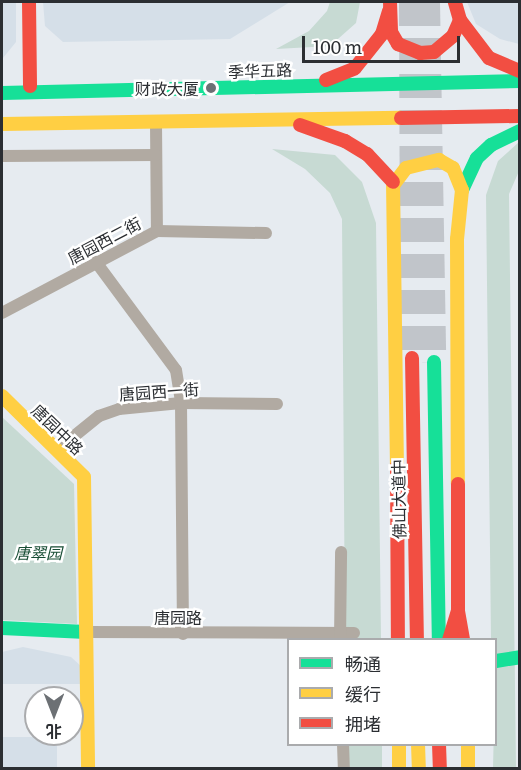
<!DOCTYPE html>
<meta charset="utf-8">
<style>
body{margin:0}
#map{position:relative;width:521px;height:770px;overflow:hidden;background:#e6ebf0;font-family:Literata,"Noto Sans SC",serif}
div>[style]{position:absolute}
.built>*{inset:0;background:#d5dfe8;transform-origin:0 0}
.green>*{inset:0;background:#c7dad3;transform-origin:0 0}
.highway-tunnel>*{height:24px;margin-top:-12px;transform-origin:0;background:repeating-linear-gradient(90deg,#c1c5ca 0 24px,transparent 0 36px)}
.street>*{height:12px;margin:-6px;padding:0 6px;transform-origin:6px;border-radius:6px;background:#b1aaa2}
.fast>*{height:14px;margin:-7px;padding:0 7px;transform-origin:7px;border-radius:7px;background:#16e098}
.slow>*{height:14px;margin:-7px;padding:0 7px;transform-origin:7px;border-radius:7px;background:#ffcf43}
.jam>*{height:14px;margin:-7px;padding:0 7px;transform-origin:7px;border-radius:7px;background:#f24e42}
.dots>*{width:16px;height:16px;translate:-50% -50%;box-sizing:border-box;border:3px solid #fff;border-radius:50%}
span{translate:-50% -50%;white-space:nowrap;text-align:center;line-height:1.15;-webkit-text-stroke:5px #fff;paint-order:stroke}
.street-label{font-size:16px;color:#2b2e32}
.poi-label{font-size:16px;color:#2b2e32}
.right{translate:-100% -50%;text-align:right}
.park-label{font-size:16px;color:#184d35;font-style:italic}
.frame{position:absolute;inset:0;border:3px solid #2b2e32;pointer-events:none}
.legend{position:absolute;left:287px;top:638px;width:210px;height:108px;box-sizing:border-box;background:#fff;border:2px solid #aaabad;margin:0;padding:8px 10px;list-style:none;font-size:18px;color:#2b2e32}
.legend li{display:flex;align-items:center;gap:12px;height:30px}
.legend b{width:30px;border:2px solid #aaabad}
.north{position:absolute;left:24px;top:686px;width:60px;height:60px;box-sizing:border-box;background:#fff;border:2px solid #aaabad;border-radius:50%;rotate:180deg;font-size:16px;font-weight:700;line-height:24px;text-align:center;color:#2b2e32}
.north::after{content:'';display:block;margin:auto;width:21px;height:27px;background:#6c7074;clip-path:polygon(50% 0,100% 100%,50% 72%,0 100%)}
.scale{position:absolute;left:302px;top:36px;width:158px;height:27px;box-sizing:border-box;border:3px solid #2b2e32;border-top:0;padding-left:8px;font-size:18px;line-height:21px;white-space:nowrap;color:#2b2e32;-webkit-text-stroke:4px #fff;paint-order:stroke}
</style>
<div id="map">
<div class="built">
<i style="clip-path:polygon(2px 2px,16px 2px,16px 42px,3px 58px)"></i>
<i style="clip-path:polygon(43px 2px,290px 2px,230px 39px,63px 42px,45px 26px)"></i>
<i style="clip-path:polygon(467px 2px,519px 2px,519px 44px,500px 39px,476px 24px)"></i>
<i style="clip-path:polygon(23px 647px,71px 657px,82px 667px,82px 684px,2px 684px,2px 652px)"></i>
<i style="left:2px;top:737px;width:55px;height:31px"></i>
</div>
<div class="green">
<i style="clip-path:polygon(330px 2px,360px 2px,356px 23px,330px 46px,276px 49px,309px 31px,327px 11px)"></i>
<i style="clip-path:polygon(519px 142px,519px 171px,509px 194px,516px 768px,493px 768px,496px 640px,491px 639px,486px 195px,498px 161px)"></i>
<i style="clip-path:polygon(272px 149px,335px 155px,362px 182px,376px 223px,381px 639px,345px 639px,342px 219px,330px 193px,305px 169px)"></i>
<i style="clip-path:polygon(2px 417px,74px 484px,77px 624px,2px 620px)"></i>
<i style="left:346px;top:745px;width:36px;height:23px"></i>
</div>
<div class="highway-tunnel">
<i style="left:411px;top:2px;width:356px;rotate:89.8deg"></i>
<i style="left:428px;top:2px;width:360px;rotate:89deg"></i>
</div>
<div class="street">
<i style="left:156px;top:123px;width:108px;rotate:89.5deg"></i>
<i style="left:2px;top:156px;width:154px;rotate:-0.4deg"></i>
<i style="left:96px;top:262px;width:134px;rotate:53.5deg"></i>
<i style="left:176px;top:370px;width:33px;rotate:81deg"></i>
<i style="left:181px;top:403px;width:231px;rotate:89.5deg"></i>
<i style="left:2px;top:313px;width:175px;rotate:-27.9deg"></i>
<i style="left:157px;top:231px;width:109px;rotate:1.1deg"></i>
<i style="left:57px;top:450px;width:54px;rotate:-39deg"></i>
<i style="left:99px;top:416px;width:21px;rotate:-19deg"></i>
<i style="left:119px;top:409px;width:62px;rotate:-5.5deg"></i>
<i style="left:181px;top:403px;width:96px;rotate:0.6deg"></i>
<i style="left:86px;top:632px;width:268px;rotate:0.2deg"></i>
<i style="left:340px;top:640px;width:88px;rotate:-89.3deg"></i>
<i style="left:343px;top:744px;width:24px;rotate:88deg"></i>
</div>
<div class="fast">
<i style="left:2px;top:93px;width:518px;rotate:-1.33deg"></i>
<i style="left:462px;top:190px;width:35px;rotate:-65deg"></i>
<i style="left:477px;top:158px;width:19px;rotate:-43deg"></i>
<i style="left:491px;top:145px;width:32px;rotate:-26deg"></i>
<i style="left:434px;top:362px;width:278px;rotate:89deg"></i>
<i style="left:2px;top:628px;width:84px;rotate:2.7deg"></i>
<i style="left:496px;top:661px;width:24px;rotate:-9deg"></i>
</div>
<div class="slow">
<i style="left:2px;top:124px;width:399px;rotate:-0.9deg"></i>
<i style="left:393px;top:182px;width:284px;rotate:89.2deg"></i>
<i style="left:394px;top:184px;width:20px;rotate:-53deg"></i>
<i style="left:406px;top:168px;width:34px;rotate:-14deg"></i>
<i style="left:439px;top:160px;width:16px;rotate:30deg"></i>
<i style="left:453px;top:168px;width:24px;rotate:68deg"></i>
<i style="left:462px;top:190px;width:49px;rotate:95.8deg"></i>
<i style="left:457px;top:239px;width:245px;rotate:89.8deg"></i>
<i style="left:2px;top:396px;width:115px;rotate:44.6deg"></i>
<i style="left:84px;top:477px;width:291px;rotate:89.2deg"></i>
<i style="left:399px;top:744px;width:24px;rotate:90deg"></i>
<i style="left:418px;top:744px;width:24px;rotate:88deg"></i>
<i style="left:468px;top:744px;width:24px;rotate:90deg"></i>
</div>
<div class="jam">
<i style="left:29px;top:2px;width:84px;rotate:89.3deg"></i>
<i style="left:390px;top:2px;width:30px;rotate:88deg"></i>
<i style="left:391px;top:32px;width:14px;rotate:60deg"></i>
<i style="left:398px;top:44px;width:24px;rotate:22deg"></i>
<i style="left:420px;top:53px;width:14px;rotate:-4deg"></i>
<i style="left:434px;top:52px;width:25px;rotate:-40deg"></i>
<i style="left:453px;top:36px;width:17px;rotate:-66deg"></i>
<i style="left:460px;top:20px;width:19px;rotate:-106deg"></i>
<i style="left:460px;top:20px;width:48px;rotate:52.7deg"></i>
<i style="left:489px;top:58px;width:34px;rotate:23deg"></i>
<i style="left:326px;top:80px;width:31px;rotate:-22deg"></i>
<i style="left:355px;top:68px;width:43px;rotate:-51.5deg"></i>
<i style="left:382px;top:34px;width:24px;rotate:-73deg"></i>
<i style="left:401px;top:118px;width:119px;rotate:-1deg"></i>
<i style="left:300px;top:125px;width:48px;rotate:19.6deg"></i>
<i style="left:345px;top:141px;width:26px;rotate:31deg"></i>
<i style="left:367px;top:154px;width:38px;rotate:47deg"></i>
<i style="left:412px;top:358px;width:282px;rotate:89deg"></i>
<i style="left:397px;top:466px;width:174px;rotate:89.7deg"></i>
<i style="left:458px;top:484px;width:127px;rotate:90deg"></i>
<i style="left:458px;top:611px;width:29px;rotate:80deg"></i>
<i style="left:449px;top:640px;width:30px;rotate:-73deg"></i>
<i style="left:439px;top:744px;width:24px;rotate:88deg"></i>
</div>
<div class="dots">
<i style="left:211px;top:88px;background:#6c7074"></i>
</div>
<div class="street-label">
<span style="left:260px;top:70px;rotate:-2deg">季华五路</span>
<span style="left:104px;top:240px;rotate:-28deg">唐园西二街</span>
<span style="left:159px;top:391px;rotate:-4deg">唐园西一街</span>
<span style="left:58px;top:429px;rotate:44deg">唐园中路</span>
<span style="left:398px;top:499px;rotate:-91deg">佛山大道中</span>
<span style="left:178px;top:617px">唐园路</span>
</div>
<div class="poi-label">
<span class="right" style="left:199px;top:88px">财政大厦</span>
</div>
<div class="park-label">
<span style="left:38px;top:552px">唐翠园</span>
</div>
<div class="frame"></div>
<ul class="legend">
<li><b style="height:8px;background:#16e098"></b>畅通</li>
<li><b style="height:8px;background:#ffcf43"></b>缓行</li>
<li><b style="height:8px;background:#f24e42"></b>拥堵</li>
</ul>
<div class="north">北</div>
<div class="scale">100 m</div>
</div>
